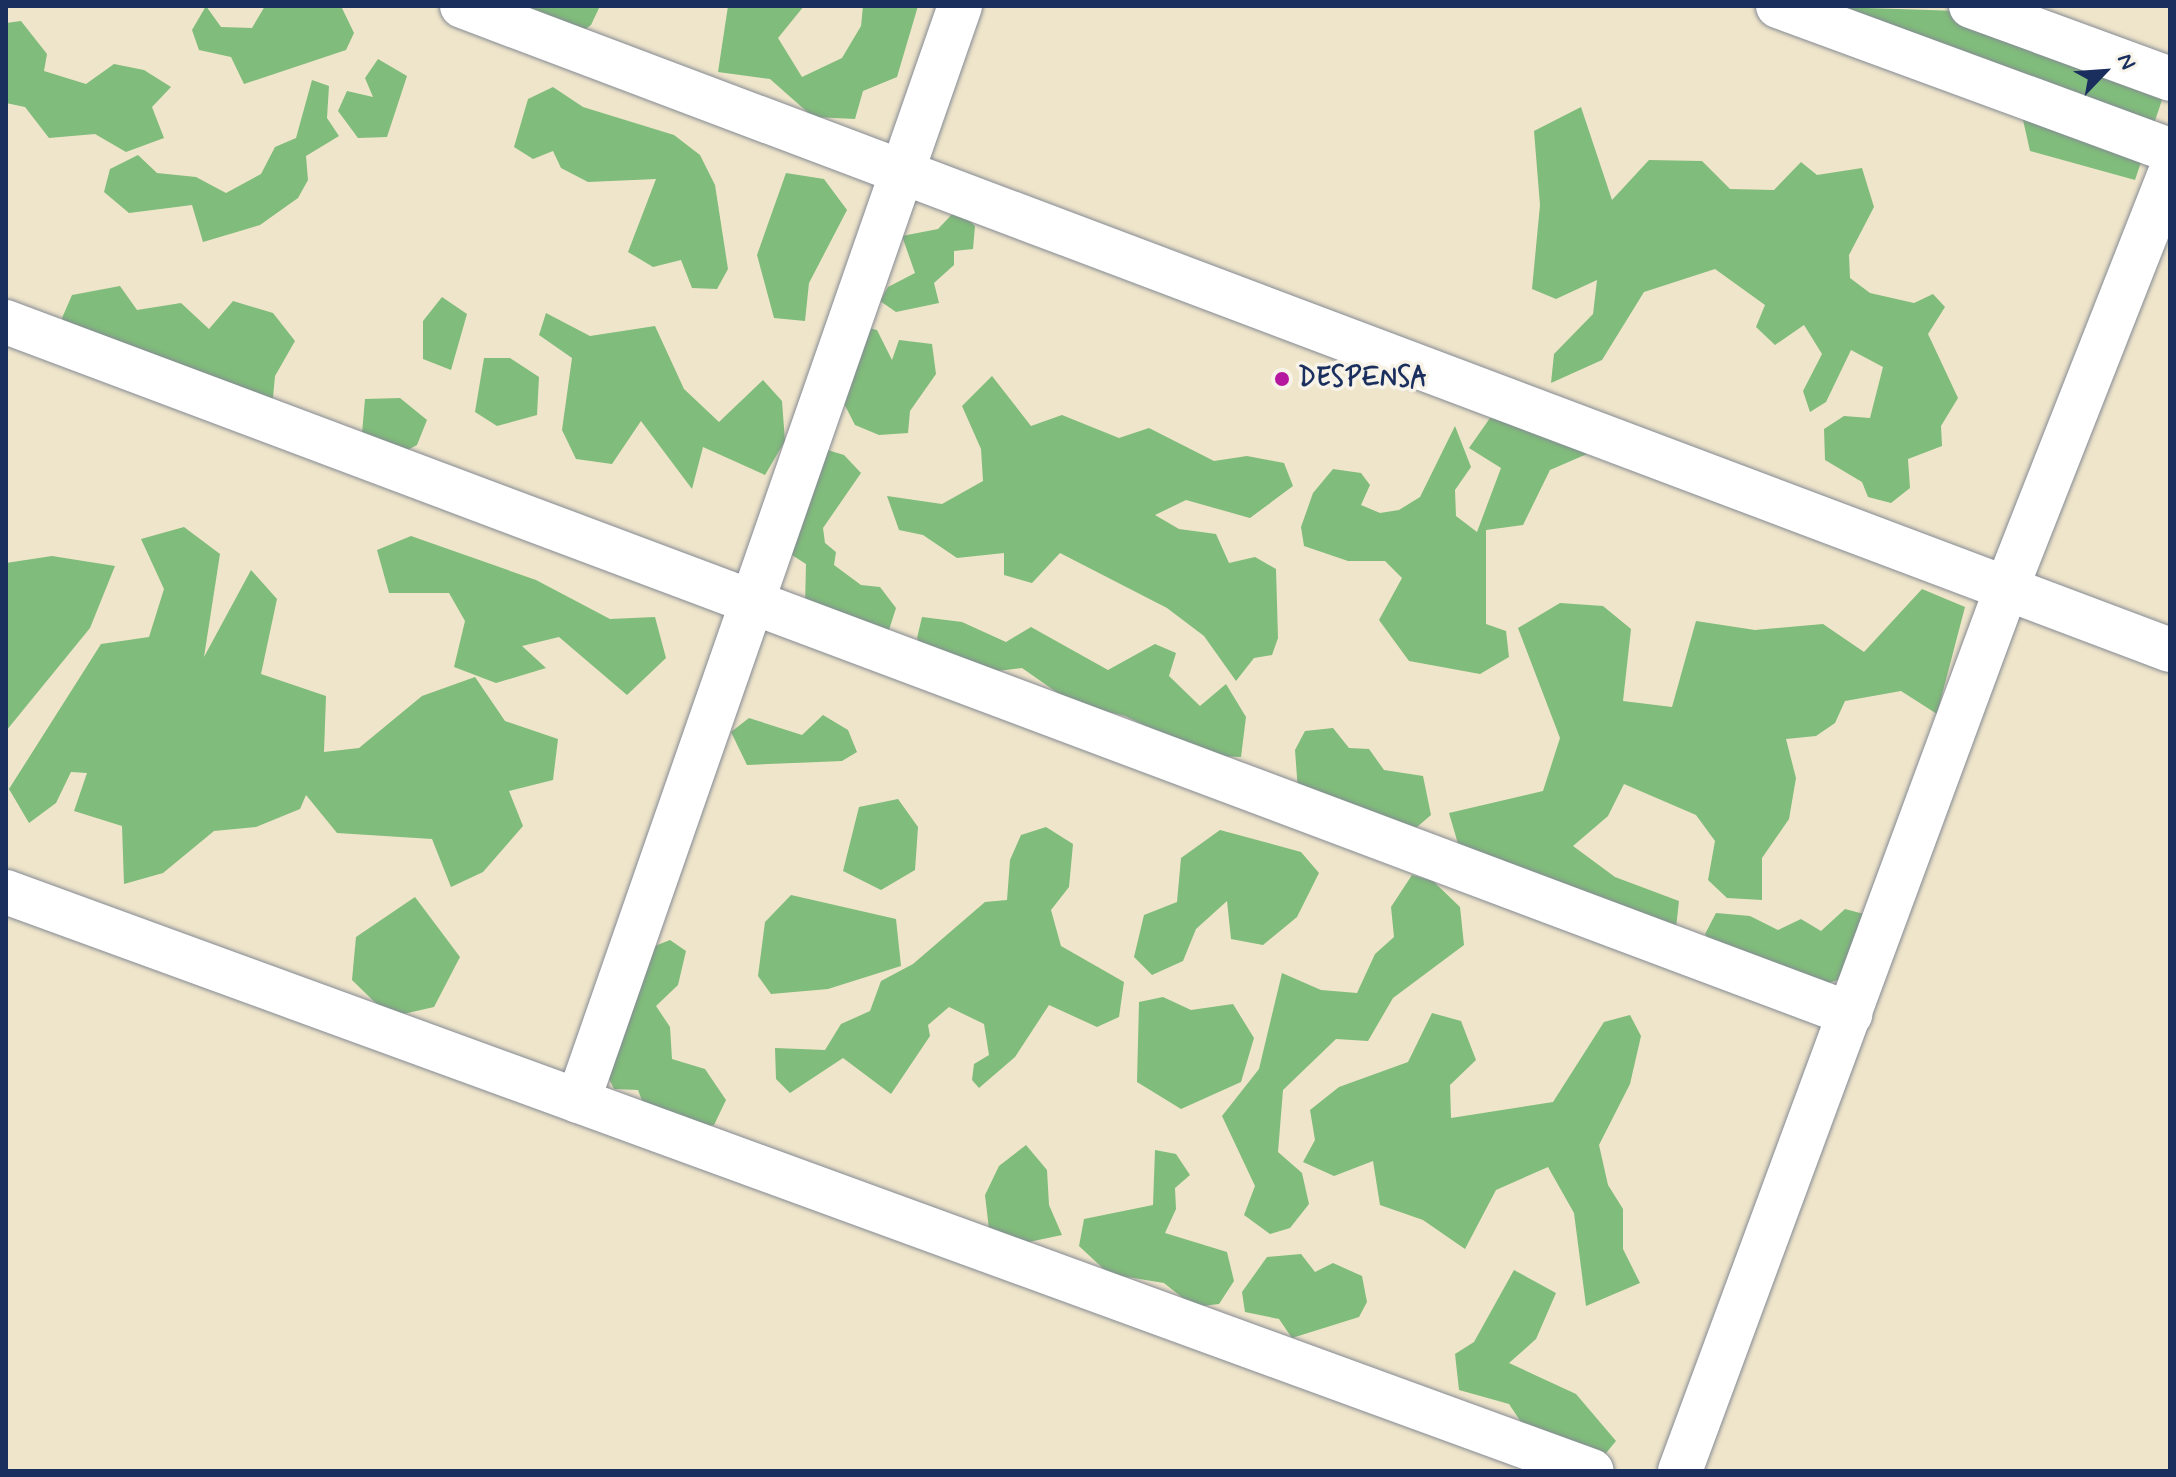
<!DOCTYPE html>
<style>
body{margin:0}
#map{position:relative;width:2176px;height:1477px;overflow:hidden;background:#efe5ca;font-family:Mynerve,sans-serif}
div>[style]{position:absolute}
.forest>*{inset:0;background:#80bc7b}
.roads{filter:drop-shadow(0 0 2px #858a94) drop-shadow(0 0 2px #858a94)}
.minor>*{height:44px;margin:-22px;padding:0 22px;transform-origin:22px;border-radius:22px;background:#fff}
.dots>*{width:22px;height:22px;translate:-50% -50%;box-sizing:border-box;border:4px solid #f7f3e8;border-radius:50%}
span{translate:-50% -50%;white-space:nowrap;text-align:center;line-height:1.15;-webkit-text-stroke:7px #f7f3e8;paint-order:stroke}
.poi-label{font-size:26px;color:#1b2f5e;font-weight:700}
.left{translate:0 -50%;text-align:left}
.frame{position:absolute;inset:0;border:8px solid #1b2f5e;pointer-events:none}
.north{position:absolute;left:2064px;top:32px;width:80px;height:80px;-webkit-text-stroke:6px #f7f3e8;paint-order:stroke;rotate:65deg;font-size:22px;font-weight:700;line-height:32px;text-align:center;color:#1b2f5e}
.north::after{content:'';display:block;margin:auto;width:28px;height:36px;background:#1b2f5e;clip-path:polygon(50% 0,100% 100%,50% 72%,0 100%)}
</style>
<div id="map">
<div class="forest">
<i style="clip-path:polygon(206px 6px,221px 27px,252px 28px,265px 6px,341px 6px,354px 33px,346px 50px,244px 84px,231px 57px,199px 50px,192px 30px)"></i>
<i style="clip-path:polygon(492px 6px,600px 6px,591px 25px,566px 44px)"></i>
<i style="clip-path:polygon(728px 6px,804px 6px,778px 38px,802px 77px,842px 58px,861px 26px,863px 6px,918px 6px,897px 77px,863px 91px,855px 119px,813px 117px,770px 79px,718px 72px)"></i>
<i style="clip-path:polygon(1804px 6px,1960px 11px,2164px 94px,2135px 180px,2030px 151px,2021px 111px)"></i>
<i style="clip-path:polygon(21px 21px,47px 54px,44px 71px,86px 84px,114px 64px,144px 70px,171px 87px,152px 107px,164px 138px,126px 152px,95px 134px,49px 138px,25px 107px,6px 103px,6px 23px)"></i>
<i style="clip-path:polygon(378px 59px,407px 76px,387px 137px,358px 138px,338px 111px,347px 91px,373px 97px,365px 78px)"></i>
<i style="clip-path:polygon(312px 80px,329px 86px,327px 118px,339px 136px,306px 156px,308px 180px,298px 198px,260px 225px,203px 242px,192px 205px,129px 213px,104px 192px,110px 169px,138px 155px,157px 173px,196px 177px,226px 193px,261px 174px,275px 147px,296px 138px)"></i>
<i style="clip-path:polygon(553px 87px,583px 107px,674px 135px,700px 155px,715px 185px,728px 269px,717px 289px,692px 288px,681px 260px,653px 267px,628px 252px,656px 179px,588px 182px,561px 168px,553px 151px,533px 159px,514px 147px,528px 99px)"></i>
<i style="clip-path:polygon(1581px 107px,1612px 200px,1649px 160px,1702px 161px,1730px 189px,1774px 190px,1801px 162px,1817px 175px,1862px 168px,1874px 207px,1849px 255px,1850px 278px,1870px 293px,1914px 303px,1933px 294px,1945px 307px,1928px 334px,1958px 398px,1941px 426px,1942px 446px,1908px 459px,1910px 488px,1891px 503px,1868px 497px,1862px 482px,1825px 460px,1824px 429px,1844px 416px,1870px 418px,1883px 367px,1851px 350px,1826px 402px,1810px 412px,1803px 391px,1822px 354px,1804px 325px,1775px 345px,1756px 327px,1765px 305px,1715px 269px,1644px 292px,1602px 360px,1551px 383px,1554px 354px,1593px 314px,1597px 280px,1556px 299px,1532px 289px,1540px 205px,1534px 131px)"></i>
<i style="clip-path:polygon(786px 173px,824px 179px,847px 210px,809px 283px,805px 321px,774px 318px,757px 255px)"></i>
<i style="clip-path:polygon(957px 209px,975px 226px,973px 249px,954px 251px,954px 265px,934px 283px,939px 303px,896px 312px,880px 301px,888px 287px,915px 273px,902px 236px,938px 229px)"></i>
<i style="clip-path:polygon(120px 286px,137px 310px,181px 303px,209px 329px,233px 301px,273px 313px,295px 341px,275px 376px,272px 408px,79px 350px,62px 318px,72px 295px)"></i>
<i style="clip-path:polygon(442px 297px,467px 314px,451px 370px,423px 359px,423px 321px)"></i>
<i style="clip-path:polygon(546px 313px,590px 336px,655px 326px,684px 389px,719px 422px,763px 380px,782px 401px,785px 441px,765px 475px,703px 447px,692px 489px,641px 421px,612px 464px,576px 459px,562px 430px,572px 358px,539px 335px)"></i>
<i style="clip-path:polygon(861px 326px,877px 330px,892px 360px,899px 340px,932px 344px,936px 374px,910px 411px,908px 433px,879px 435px,855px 425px,835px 386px)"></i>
<i style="clip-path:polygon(484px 358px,510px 358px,539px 377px,537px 415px,497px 426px,475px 412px)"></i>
<i style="clip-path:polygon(992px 376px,1031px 426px,1062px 415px,1119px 438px,1149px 428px,1214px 461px,1247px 456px,1284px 463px,1293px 486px,1250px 518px,1186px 500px,1155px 515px,1179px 529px,1216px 534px,1229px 563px,1255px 557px,1276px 569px,1278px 638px,1272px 655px,1254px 658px,1236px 681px,1204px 636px,1167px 608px,1060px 553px,1032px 583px,1004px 575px,1004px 553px,957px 558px,923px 535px,899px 530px,887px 496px,942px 504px,983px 481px,981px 449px,962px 406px)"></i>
<i style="clip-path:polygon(400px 398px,427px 420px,417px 445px,394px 457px,361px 445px,365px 399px)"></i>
<i style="clip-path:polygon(1490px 418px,1591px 438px,1587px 454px,1550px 470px,1523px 525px,1486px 530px,1486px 624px,1506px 631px,1509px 657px,1480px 674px,1409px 661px,1379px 620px,1402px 578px,1385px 561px,1348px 561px,1304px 546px,1301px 527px,1313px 493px,1333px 469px,1361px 473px,1370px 485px,1361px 505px,1380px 513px,1399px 510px,1420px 497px,1455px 426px,1471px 467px,1455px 490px,1456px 516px,1477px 532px,1501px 468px,1469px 448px)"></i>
<i style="clip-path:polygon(811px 445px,844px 455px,861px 473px,823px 528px,825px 543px,836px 552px,834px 565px,861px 585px,880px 587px,896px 608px,888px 633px,805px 605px,806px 564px,784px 550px)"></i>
<i style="clip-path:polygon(184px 527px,220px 554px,204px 657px,251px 570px,277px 599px,261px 674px,326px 696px,324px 752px,359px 748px,422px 696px,475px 677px,505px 721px,558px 739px,553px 780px,509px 791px,523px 826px,483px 872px,451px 887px,432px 839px,337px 833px,306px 795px,300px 809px,256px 827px,214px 831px,163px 873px,124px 884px,122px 826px,74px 811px,87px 773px,71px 772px,56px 803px,29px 823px,9px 789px,101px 644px,149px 637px,164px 589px,141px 539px)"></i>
<i style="clip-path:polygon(411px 536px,536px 580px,610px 619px,655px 617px,666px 658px,627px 695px,559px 637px,522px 646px,546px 668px,496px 683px,454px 667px,465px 621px,449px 593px,389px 593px,377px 550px)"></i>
<i style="clip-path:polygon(52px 556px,115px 566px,90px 628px,6px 731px,6px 563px)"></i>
<i style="clip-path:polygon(1922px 589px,1965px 607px,1937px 714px,1901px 691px,1845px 701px,1835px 723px,1816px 736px,1786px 739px,1796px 778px,1789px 819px,1762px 858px,1762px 900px,1727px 898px,1708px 880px,1715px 841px,1696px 815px,1624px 784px,1608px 816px,1573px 846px,1615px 877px,1679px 901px,1675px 937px,1461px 854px,1449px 813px,1543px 791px,1560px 738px,1518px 628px,1560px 603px,1603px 606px,1631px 629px,1623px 701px,1672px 707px,1696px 621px,1755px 630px,1823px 624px,1864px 652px)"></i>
<i style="clip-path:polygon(922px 617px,962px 622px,1006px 642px,1031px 627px,1108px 670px,1155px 644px,1176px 653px,1169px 676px,1200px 706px,1226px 684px,1246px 717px,1241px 757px,1209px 756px,1125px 716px,1072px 703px,1022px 668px,973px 674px,929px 661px,917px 638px)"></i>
<i style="clip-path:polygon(823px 715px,848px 730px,857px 752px,842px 761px,747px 765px,731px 732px,749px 718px,802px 735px)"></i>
<i style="clip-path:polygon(1333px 728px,1349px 748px,1369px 749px,1384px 770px,1423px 776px,1431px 815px,1410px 833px,1298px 791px,1295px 750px,1305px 731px)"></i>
<i style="clip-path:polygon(898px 799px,918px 827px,915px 870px,881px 890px,843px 871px,859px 807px)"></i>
<i style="clip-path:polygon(1046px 827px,1073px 844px,1069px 887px,1051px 910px,1061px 946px,1124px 982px,1119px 1017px,1097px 1027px,1049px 1005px,1015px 1057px,979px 1088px,972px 1080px,974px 1064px,989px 1055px,984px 1024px,949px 1007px,928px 1025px,930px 1036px,891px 1094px,843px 1058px,790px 1093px,776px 1079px,775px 1048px,825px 1050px,841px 1024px,870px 1011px,881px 981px,913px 964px,985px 902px,1007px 900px,1010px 860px,1021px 835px)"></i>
<i style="clip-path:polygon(1220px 830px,1301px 852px,1319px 873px,1297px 917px,1263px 945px,1231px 939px,1227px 901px,1196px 929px,1183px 961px,1152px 975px,1134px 957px,1144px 915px,1177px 902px,1181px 858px)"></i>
<i style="clip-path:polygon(1412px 875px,1433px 881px,1460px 907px,1464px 945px,1393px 998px,1368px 1041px,1336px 1039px,1283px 1090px,1278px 1152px,1302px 1173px,1309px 1204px,1290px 1228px,1270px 1234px,1244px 1215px,1255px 1186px,1222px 1116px,1259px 1069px,1282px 973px,1321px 990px,1357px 993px,1375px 954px,1394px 937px,1391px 907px)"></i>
<i style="clip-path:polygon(791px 895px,896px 919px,901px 966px,828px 989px,771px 994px,758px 976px,765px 922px)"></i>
<i style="clip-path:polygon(415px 897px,460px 957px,434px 1007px,390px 1017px,352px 980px,356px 937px)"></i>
<i style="clip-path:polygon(1845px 909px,1864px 914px,1847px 977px,1796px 994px,1726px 963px,1705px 934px,1716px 913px,1750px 916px,1778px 930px,1801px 919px,1821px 931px)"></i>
<i style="clip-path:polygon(670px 940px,686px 951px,678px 985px,656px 1006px,670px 1027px,672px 1059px,705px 1069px,726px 1100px,714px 1125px,681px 1132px,646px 1111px,638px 1090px,614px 1089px,602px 1064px,650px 948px)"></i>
<i style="clip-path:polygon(1163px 997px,1191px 1010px,1233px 1004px,1254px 1038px,1241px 1082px,1181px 1109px,1137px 1082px,1139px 1002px)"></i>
<i style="clip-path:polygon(1432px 1013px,1461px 1021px,1476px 1060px,1450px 1085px,1451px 1118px,1553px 1102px,1604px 1022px,1630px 1015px,1641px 1036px,1630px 1084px,1599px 1145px,1608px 1185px,1623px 1209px,1623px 1249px,1640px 1283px,1586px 1306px,1574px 1213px,1548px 1167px,1496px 1190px,1465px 1249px,1423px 1220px,1380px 1205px,1373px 1161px,1334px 1176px,1303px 1162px,1315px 1140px,1310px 1110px,1339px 1087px,1408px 1062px)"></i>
<i style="clip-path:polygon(1026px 1145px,1047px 1170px,1049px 1205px,1062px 1235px,1024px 1243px,990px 1238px,985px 1195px,999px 1166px)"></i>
<i style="clip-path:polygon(1155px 1150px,1176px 1154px,1190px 1175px,1175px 1188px,1176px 1209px,1165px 1233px,1227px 1252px,1234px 1281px,1219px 1304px,1194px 1307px,1164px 1283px,1109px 1274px,1079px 1246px,1084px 1219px,1153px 1205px)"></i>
<i style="clip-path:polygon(1301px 1254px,1315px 1272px,1333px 1263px,1362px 1276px,1367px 1302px,1359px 1317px,1292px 1338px,1279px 1319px,1245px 1312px,1242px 1292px,1267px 1257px)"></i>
<i style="clip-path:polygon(1514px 1270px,1556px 1293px,1536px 1339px,1509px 1363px,1576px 1394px,1616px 1441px,1602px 1458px,1525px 1428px,1509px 1404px,1459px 1390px,1455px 1354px,1474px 1342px)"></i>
</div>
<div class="roads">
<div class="minor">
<i style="left:462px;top:6px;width:1825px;rotate:20.66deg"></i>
<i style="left:1778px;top:6px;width:418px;rotate:20.2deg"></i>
<i style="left:1971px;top:6px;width:212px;rotate:20.1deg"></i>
<i style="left:6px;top:322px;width:1970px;rotate:20.57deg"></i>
<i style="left:6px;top:892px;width:1688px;rotate:20.06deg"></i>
<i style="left:578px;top:1101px;width:1160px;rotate:-70.77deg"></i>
<i style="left:1680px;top:1471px;width:943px;rotate:-69.7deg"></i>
<i style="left:2007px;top:587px;width:444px;rotate:-68.5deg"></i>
</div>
</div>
<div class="dots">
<i style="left:1282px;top:379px;background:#b5179e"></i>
</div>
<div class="poi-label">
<span class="left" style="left:1298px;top:379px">DESPENSA</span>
</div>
<div class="frame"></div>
<div class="north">N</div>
</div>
